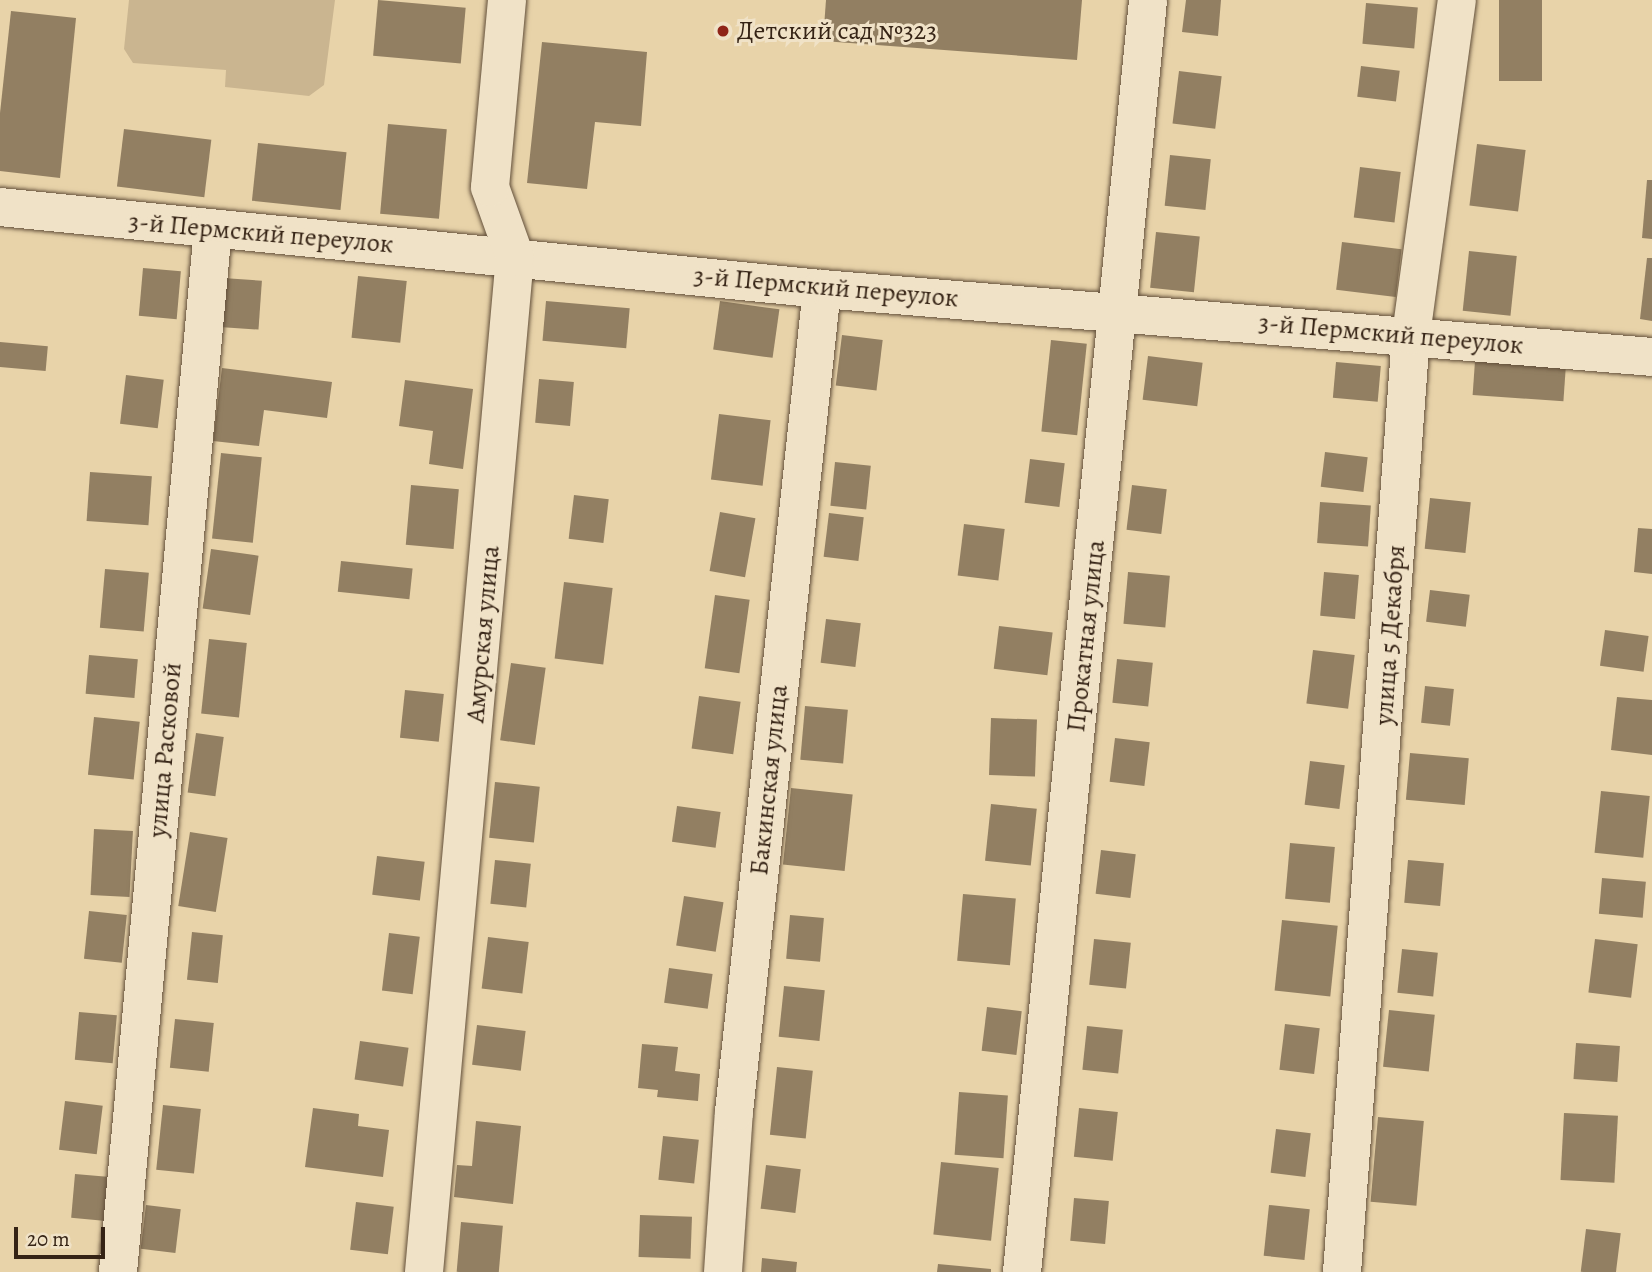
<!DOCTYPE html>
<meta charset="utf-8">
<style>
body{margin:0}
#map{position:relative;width:1652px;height:1272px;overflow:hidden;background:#e8d3a9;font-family:Alegreya,serif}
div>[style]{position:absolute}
.green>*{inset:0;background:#cab590}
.building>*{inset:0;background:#927f62;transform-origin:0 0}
.roads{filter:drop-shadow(0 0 2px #624f3a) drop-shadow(0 0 2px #624f3a)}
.minor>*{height:38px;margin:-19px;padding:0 19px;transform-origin:19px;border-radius:19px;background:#f0e2c7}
.dots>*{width:19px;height:19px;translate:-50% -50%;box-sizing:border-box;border:4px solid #f0e2c7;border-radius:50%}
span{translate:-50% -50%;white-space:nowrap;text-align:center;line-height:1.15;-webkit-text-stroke:6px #f0e2c7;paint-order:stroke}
.poi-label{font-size:26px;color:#352315}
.left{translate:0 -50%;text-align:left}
.street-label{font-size:26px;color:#352315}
.scale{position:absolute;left:14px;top:1227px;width:91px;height:32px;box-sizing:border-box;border:4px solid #352315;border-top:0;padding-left:9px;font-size:21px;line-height:24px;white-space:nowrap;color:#352315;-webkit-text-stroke:5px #f0e2c7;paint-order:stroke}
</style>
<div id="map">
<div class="green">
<i style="clip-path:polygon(129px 0,335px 0,324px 85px,309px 96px,225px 87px,226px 70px,133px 63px,124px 49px)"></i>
</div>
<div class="building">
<i style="left:378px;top:0;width:88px;height:56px;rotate:5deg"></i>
<i style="clip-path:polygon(826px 0,1082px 0,1077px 60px,823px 41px)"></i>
<i style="clip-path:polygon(1186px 0,1221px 0,1218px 36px,1182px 32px)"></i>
<i style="left:1499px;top:0;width:43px;height:81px"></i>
<i style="left:1366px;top:3px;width:52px;height:41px;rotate:5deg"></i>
<i style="clip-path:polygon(11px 11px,76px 18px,60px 178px,0 171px,0 113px)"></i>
<i style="clip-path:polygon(542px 42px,647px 52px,641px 126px,595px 122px,587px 189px,527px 183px)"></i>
<i style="left:1361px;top:66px;width:39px;height:31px;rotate:7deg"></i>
<i style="left:1179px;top:71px;width:43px;height:53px;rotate:7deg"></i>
<i style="left:388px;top:124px;width:59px;height:90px;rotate:5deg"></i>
<i style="left:124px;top:129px;width:88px;height:58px;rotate:7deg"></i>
<i style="left:258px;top:143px;width:89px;height:58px;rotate:6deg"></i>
<i style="left:1477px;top:144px;width:49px;height:62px;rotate:7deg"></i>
<i style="left:1170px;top:155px;width:41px;height:51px;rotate:6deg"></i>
<i style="left:1360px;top:167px;width:41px;height:51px;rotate:7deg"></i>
<i style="clip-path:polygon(1647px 180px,1652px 180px,1652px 239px,1642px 238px)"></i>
<i style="left:1156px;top:232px;width:44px;height:56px;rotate:6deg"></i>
<i style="left:1342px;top:242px;width:60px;height:48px;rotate:7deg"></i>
<i style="left:1469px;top:251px;width:48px;height:60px;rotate:6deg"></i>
<i style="clip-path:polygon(1647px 258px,1652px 258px,1652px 321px,1640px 319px)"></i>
<i style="left:143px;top:268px;width:38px;height:48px;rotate:5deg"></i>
<i style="left:358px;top:276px;width:49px;height:62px;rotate:6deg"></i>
<i style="left:223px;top:278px;width:39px;height:49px;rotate:4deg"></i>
<i style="left:546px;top:301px;width:84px;height:40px;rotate:5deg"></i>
<i style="left:720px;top:301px;width:60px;height:49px;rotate:8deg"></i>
<i style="left:842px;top:335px;width:41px;height:51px;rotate:7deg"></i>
<i style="left:1051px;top:340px;width:36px;height:92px;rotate:6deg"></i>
<i style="left:0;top:342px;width:48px;height:25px;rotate:5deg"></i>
<i style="left:1148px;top:356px;width:55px;height:44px;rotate:7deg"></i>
<i style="left:1475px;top:361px;width:91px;height:34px;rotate:4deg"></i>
<i style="left:1336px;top:362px;width:45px;height:36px;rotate:5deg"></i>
<i style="clip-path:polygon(222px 368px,332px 382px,327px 418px,264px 410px,259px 446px,213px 441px)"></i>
<i style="left:126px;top:375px;width:38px;height:49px;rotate:7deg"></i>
<i style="left:539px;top:379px;width:35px;height:44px;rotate:5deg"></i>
<i style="clip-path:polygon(405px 380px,473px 389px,463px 469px,429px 464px,433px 431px,399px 426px)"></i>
<i style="left:719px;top:414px;width:52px;height:66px;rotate:7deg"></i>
<i style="left:1325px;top:452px;width:43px;height:35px;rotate:7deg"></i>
<i style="left:221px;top:453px;width:41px;height:86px;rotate:6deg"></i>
<i style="left:1030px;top:459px;width:35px;height:44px;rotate:7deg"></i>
<i style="left:835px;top:462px;width:36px;height:44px;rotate:6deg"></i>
<i style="left:90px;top:472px;width:62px;height:49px;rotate:4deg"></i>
<i style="left:411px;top:485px;width:48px;height:60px;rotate:5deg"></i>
<i style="left:1132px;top:485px;width:35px;height:45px;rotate:7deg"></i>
<i style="left:574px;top:495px;width:35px;height:44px;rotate:7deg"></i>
<i style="left:1430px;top:498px;width:41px;height:51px;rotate:6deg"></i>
<i style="left:1320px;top:502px;width:51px;height:41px;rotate:4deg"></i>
<i style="left:720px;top:512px;width:36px;height:60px;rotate:10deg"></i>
<i style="left:829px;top:513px;width:35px;height:44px;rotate:7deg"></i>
<i style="left:964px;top:524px;width:41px;height:52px;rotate:7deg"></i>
<i style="clip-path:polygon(1638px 528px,1652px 529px,1652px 574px,1634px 572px)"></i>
<i style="left:211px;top:549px;width:48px;height:60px;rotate:8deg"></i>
<i style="left:341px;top:561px;width:72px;height:31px;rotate:6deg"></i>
<i style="left:105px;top:569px;width:44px;height:59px;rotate:5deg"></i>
<i style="left:1128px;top:572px;width:42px;height:52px;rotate:5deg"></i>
<i style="left:1324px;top:572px;width:35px;height:44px;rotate:5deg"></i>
<i style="left:564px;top:582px;width:49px;height:77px;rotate:7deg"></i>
<i style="left:1430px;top:590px;width:40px;height:32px;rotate:7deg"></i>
<i style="left:715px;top:595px;width:35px;height:74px;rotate:8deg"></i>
<i style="left:826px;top:619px;width:35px;height:44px;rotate:7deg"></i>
<i style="left:999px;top:626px;width:54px;height:43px;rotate:7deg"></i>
<i style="left:1605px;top:630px;width:44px;height:36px;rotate:8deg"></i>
<i style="left:209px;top:639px;width:38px;height:75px;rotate:6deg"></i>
<i style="left:1313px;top:650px;width:42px;height:54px;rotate:7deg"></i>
<i style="left:89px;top:655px;width:49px;height:39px;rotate:5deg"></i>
<i style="left:1117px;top:659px;width:36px;height:44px;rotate:6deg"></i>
<i style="left:511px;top:663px;width:35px;height:78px;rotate:8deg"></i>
<i style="left:1425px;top:686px;width:29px;height:37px;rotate:6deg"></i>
<i style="left:405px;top:690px;width:39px;height:48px;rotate:6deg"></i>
<i style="left:699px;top:696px;width:42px;height:53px;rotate:8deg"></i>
<i style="clip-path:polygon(1617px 697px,1652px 700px,1652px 755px,1611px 750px)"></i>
<i style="left:805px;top:706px;width:43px;height:54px;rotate:5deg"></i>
<i style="left:94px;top:717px;width:46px;height:58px;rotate:6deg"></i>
<i style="left:991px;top:718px;width:46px;height:57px;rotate:2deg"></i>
<i style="left:196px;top:733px;width:28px;height:60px;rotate:8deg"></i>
<i style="left:1115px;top:738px;width:35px;height:44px;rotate:7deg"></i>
<i style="left:1410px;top:753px;width:59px;height:47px;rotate:5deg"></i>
<i style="left:1310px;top:761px;width:35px;height:44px;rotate:7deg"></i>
<i style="left:495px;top:782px;width:45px;height:56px;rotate:6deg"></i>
<i style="left:791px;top:788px;width:62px;height:77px;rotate:6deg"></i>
<i style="left:1601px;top:791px;width:49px;height:62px;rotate:6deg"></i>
<i style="left:991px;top:804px;width:46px;height:57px;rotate:6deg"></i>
<i style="left:677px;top:806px;width:44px;height:36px;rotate:8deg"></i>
<i style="left:94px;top:829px;width:39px;height:66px;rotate:3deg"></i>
<i style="left:190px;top:832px;width:38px;height:75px;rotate:9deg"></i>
<i style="left:1290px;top:843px;width:45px;height:56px;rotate:5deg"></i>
<i style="left:1101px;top:850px;width:35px;height:44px;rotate:7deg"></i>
<i style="left:377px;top:856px;width:48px;height:39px;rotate:7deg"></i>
<i style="left:495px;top:860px;width:36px;height:44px;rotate:6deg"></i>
<i style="left:1408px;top:860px;width:36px;height:43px;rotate:5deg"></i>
<i style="left:1602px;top:878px;width:44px;height:36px;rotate:5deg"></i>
<i style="left:963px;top:894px;width:53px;height:67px;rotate:5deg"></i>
<i style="left:684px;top:896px;width:40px;height:50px;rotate:9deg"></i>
<i style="left:89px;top:911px;width:38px;height:48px;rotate:6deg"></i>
<i style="left:790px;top:915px;width:34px;height:44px;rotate:5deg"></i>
<i style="left:1282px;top:920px;width:56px;height:71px;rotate:6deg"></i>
<i style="left:192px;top:932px;width:31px;height:48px;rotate:6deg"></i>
<i style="left:389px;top:933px;width:31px;height:58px;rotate:7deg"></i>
<i style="left:488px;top:937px;width:41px;height:52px;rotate:7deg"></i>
<i style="left:1094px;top:939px;width:37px;height:46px;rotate:6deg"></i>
<i style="left:1595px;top:939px;width:43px;height:54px;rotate:7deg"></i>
<i style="left:1402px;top:949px;width:36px;height:44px;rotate:6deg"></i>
<i style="left:669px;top:968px;width:44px;height:35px;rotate:8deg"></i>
<i style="left:784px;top:986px;width:41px;height:51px;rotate:6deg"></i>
<i style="left:987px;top:1007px;width:35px;height:44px;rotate:7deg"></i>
<i style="left:1389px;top:1010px;width:46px;height:57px;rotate:6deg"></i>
<i style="left:79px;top:1012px;width:38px;height:48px;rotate:5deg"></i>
<i style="left:175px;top:1019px;width:39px;height:49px;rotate:6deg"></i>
<i style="left:1285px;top:1024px;width:35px;height:46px;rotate:7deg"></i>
<i style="left:477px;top:1025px;width:49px;height:40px;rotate:7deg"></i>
<i style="left:1087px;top:1026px;width:36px;height:44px;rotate:6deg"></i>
<i style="left:360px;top:1041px;width:49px;height:39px;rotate:8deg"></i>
<i style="left:1576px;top:1043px;width:44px;height:36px;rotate:4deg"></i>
<i style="clip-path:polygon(642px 1044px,678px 1047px,675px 1071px,700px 1074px,698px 1101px,657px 1097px,658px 1090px,638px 1088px)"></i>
<i style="left:777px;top:1067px;width:36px;height:68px;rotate:6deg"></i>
<i style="left:959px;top:1092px;width:49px;height:63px;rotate:4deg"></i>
<i style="left:65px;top:1101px;width:38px;height:49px;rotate:7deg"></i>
<i style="left:163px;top:1105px;width:38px;height:65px;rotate:6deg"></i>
<i style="clip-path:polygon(313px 1108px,359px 1114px,358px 1126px,389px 1130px,383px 1177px,305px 1167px)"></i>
<i style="left:1079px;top:1108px;width:39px;height:49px;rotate:6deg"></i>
<i style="left:1564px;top:1113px;width:54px;height:67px;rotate:3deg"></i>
<i style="left:1378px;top:1117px;width:46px;height:85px;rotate:5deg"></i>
<i style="clip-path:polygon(476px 1121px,521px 1126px,513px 1204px,454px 1197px,457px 1165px,472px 1166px)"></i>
<i style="left:1276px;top:1129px;width:35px;height:44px;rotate:7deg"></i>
<i style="left:663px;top:1136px;width:36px;height:44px;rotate:6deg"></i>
<i style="left:941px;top:1162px;width:58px;height:73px;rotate:6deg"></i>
<i style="left:766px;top:1165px;width:35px;height:44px;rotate:7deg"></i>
<i style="left:75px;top:1174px;width:35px;height:44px;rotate:5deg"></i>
<i style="left:1074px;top:1198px;width:35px;height:43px;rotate:5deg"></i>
<i style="left:356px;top:1202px;width:38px;height:48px;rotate:7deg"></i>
<i style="left:146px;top:1205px;width:35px;height:44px;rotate:7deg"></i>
<i style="left:1269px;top:1205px;width:41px;height:51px;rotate:6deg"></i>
<i style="left:640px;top:1215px;width:52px;height:42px;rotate:2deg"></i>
<i style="left:461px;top:1222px;width:42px;height:50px;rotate:5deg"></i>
<i style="left:1586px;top:1229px;width:35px;height:43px;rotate:7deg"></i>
<i style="clip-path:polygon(762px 1258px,797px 1262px,796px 1272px,761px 1272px)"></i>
<i style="clip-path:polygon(938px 1264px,991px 1269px,991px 1272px,937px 1272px)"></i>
</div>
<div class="roads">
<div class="minor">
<i style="left:0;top:207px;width:826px;rotate:5.7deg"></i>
<i style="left:822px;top:289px;width:833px;rotate:4.68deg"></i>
<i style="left:118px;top:1272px;width:1048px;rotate:-84.8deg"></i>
<i style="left:424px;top:1272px;width:1019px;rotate:-84.88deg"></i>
<i style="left:515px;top:257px;width:74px;rotate:-109.7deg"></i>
<i style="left:490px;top:187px;width:188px;rotate:-84.8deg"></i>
<i style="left:723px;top:1272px;width:160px;rotate:-86.1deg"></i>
<i style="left:734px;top:1112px;width:828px;rotate:-83.9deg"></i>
<i style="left:1022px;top:1272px;width:1278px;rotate:-84.34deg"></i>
<i style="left:1342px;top:1272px;width:940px;rotate:-85.79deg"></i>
<i style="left:1411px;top:335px;width:338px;rotate:-82.2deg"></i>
</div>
</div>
<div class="dots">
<i style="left:723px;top:31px;background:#8f2418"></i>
</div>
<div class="poi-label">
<span class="left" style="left:737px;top:31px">Детский сад №323</span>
</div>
<div class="street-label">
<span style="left:261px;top:233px;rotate:5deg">3-й Пермский переулок</span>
<span style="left:826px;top:287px;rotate:5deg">3-й Пермский переулок</span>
<span style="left:1391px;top:334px;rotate:5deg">3-й Пермский переулок</span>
<span style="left:483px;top:634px;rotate:-85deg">Амурская улица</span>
<span style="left:1390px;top:635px;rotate:-86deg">улица 5 Декабря</span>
<span style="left:1086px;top:636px;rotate:-84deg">Прокатная улица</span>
<span style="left:165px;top:750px;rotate:-85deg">улица Расковой</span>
<span style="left:769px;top:780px;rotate:-84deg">Бакинская улица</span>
</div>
<div class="scale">20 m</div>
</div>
